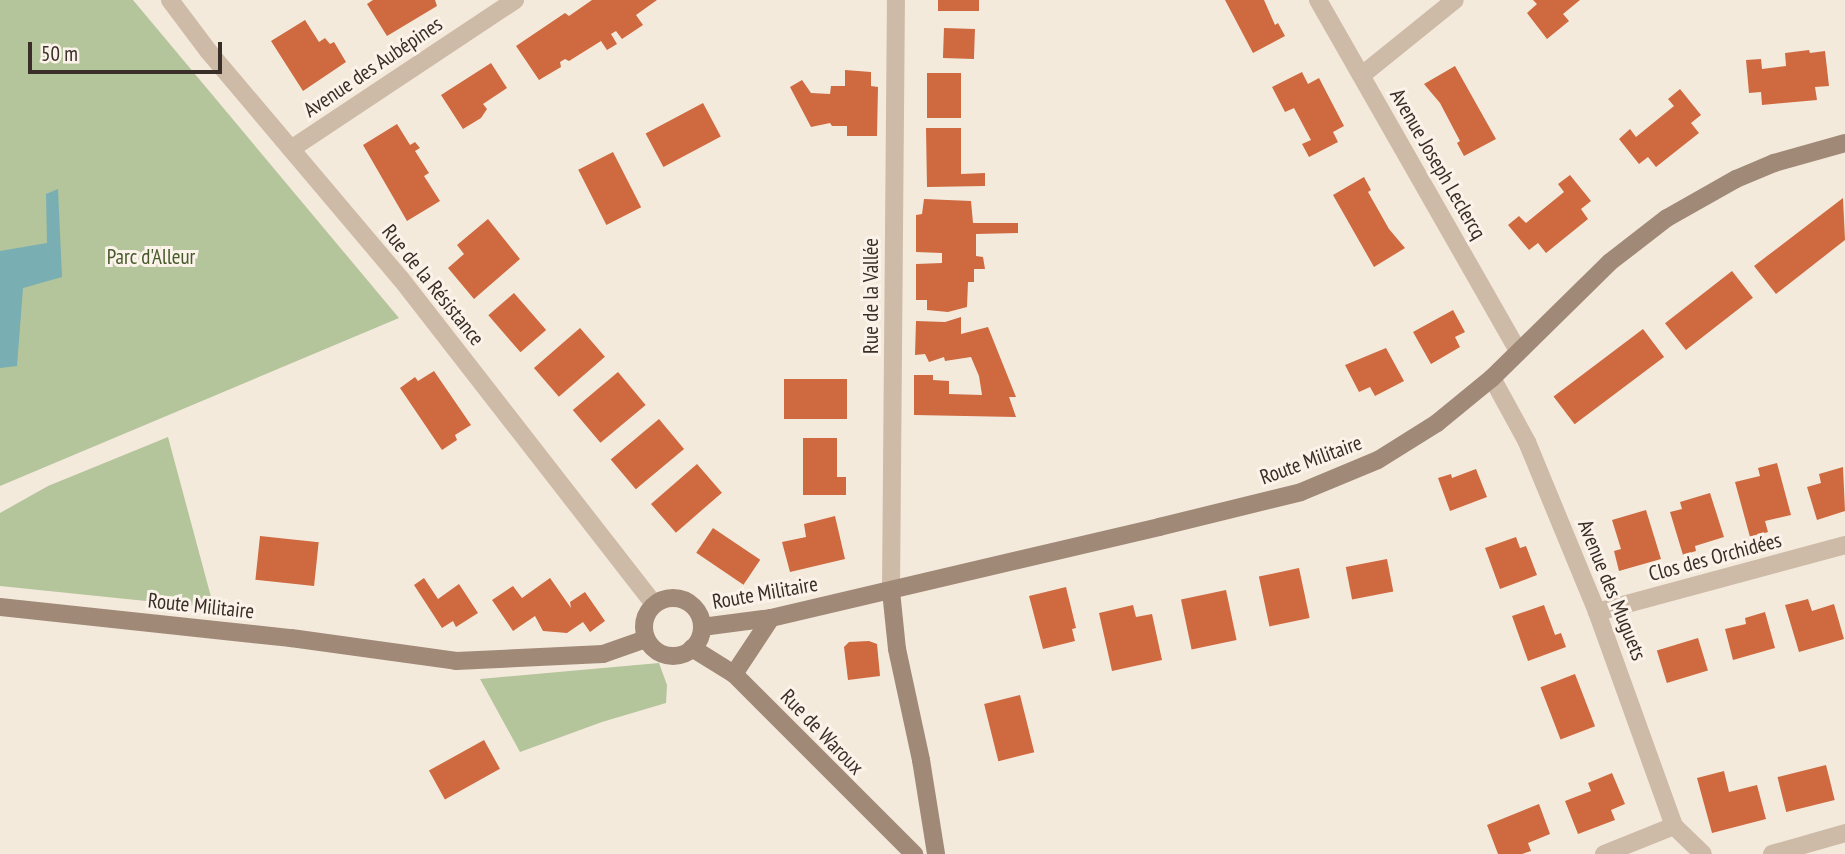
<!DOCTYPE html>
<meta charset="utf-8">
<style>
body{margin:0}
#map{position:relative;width:1845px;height:854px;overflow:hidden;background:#f4eadc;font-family:"PT Sans Narrow",sans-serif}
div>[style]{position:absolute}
.green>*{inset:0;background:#b4c49b}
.water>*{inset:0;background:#79aeb3}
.building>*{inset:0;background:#ce6940;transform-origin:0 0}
.street>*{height:18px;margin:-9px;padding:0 9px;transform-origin:9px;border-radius:9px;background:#cdbaa7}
.secondary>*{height:18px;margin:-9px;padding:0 9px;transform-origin:9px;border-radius:9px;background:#a18978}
.secondary>.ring{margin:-9px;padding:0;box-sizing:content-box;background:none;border:18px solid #a18978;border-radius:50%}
span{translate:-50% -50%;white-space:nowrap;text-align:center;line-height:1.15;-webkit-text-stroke:6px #fbf3e9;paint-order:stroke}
.street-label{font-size:21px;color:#392e28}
.park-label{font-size:21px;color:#45592a}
.scale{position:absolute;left:28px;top:42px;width:194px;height:32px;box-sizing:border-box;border:4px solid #392e28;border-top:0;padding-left:9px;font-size:21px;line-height:24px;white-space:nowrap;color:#392e28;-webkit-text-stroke:5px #fbf3e9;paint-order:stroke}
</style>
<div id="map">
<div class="green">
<i style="clip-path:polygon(0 0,133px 0,399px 318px,0 486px)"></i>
<i style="clip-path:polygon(168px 437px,214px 608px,0 586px,0 513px,48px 486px)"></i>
<i style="clip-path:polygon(659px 663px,667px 685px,666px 703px,602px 722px,520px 752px,480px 679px)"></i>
</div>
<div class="water">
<i style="clip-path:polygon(58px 189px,62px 277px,23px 288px,17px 366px,0 368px,0 251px,47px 243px,46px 194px)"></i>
</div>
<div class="building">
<i style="clip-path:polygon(373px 0,435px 0,437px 6px,387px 36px,367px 4px)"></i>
<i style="clip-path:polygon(592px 0,657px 0,636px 15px,643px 25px,622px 39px,616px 31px,611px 34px,617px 44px,607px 50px,601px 41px,569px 61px,565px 59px,560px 62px,561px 67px,539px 80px,516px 46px,565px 13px,569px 16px)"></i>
<i style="left:938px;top:0;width:41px;height:11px"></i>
<i style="clip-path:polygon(1225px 0,1264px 0,1275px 25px,1278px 23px,1285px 36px,1253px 53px)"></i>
<i style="clip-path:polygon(1533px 0,1580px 0,1563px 14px,1569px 21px,1547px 39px,1527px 13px,1537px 4px)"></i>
<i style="clip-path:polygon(305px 20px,319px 42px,325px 38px,330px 44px,334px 42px,346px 62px,303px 91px,271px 41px)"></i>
<i style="left:944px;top:28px;width:31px;height:30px;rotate:2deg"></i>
<i style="clip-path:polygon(1809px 50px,1810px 53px,1825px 51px,1829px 86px,1815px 87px,1817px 100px,1762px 105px,1761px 92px,1749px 93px,1746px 60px,1761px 59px,1762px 69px,1786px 66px,1785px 53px)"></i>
<i style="clip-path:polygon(491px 63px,507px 88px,483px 104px,487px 109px,481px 118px,463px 129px,441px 95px)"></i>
<i style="clip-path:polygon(1455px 66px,1496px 139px,1464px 156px,1457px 143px,1460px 141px,1440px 103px,1424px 84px)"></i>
<i style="clip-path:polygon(845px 70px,871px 72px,871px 86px,878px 87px,877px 136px,847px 136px,847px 126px,832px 126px,830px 123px,811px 127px,790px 87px,802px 80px,811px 93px,830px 94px,831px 86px,845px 86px)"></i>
<i style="clip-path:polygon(1302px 72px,1308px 84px,1319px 78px,1344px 126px,1333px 132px,1338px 142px,1309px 157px,1302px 144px,1311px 140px,1294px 108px,1285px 112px,1272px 87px)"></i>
<i style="left:927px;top:73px;width:34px;height:45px"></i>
<i style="clip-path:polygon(1680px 89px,1701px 115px,1691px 123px,1699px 133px,1656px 167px,1648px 157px,1639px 164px,1619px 139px,1630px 129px,1636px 137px,1674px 106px,1668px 99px)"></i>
<i style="left:703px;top:103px;width:38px;height:65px;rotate:62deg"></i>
<i style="clip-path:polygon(397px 124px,410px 145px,415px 142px,420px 148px,415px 151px,429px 173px,424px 176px,440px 201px,407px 221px,363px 145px)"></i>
<i style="clip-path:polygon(926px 128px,961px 128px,961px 174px,985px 173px,985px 186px,927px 187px)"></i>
<i style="left:613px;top:152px;width:62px;height:39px;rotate:63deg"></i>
<i style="clip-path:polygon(1570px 175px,1591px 201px,1581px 209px,1588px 219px,1546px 253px,1538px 243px,1529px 250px,1508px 225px,1519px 216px,1526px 223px,1564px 192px,1558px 184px)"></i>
<i style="clip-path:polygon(1364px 177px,1371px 190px,1368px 192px,1389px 229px,1405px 248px,1374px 267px,1333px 195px)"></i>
<i style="clip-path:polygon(1843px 198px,1845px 240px,1776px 294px,1754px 266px)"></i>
<i style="clip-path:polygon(924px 199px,971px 201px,973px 223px,1018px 223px,1018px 233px,976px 234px,976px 256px,983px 257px,985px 269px,974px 269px,974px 282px,968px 282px,967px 307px,948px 312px,927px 310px,927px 300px,916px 300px,916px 264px,942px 263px,942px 253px,916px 252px,916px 215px,922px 214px)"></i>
<i style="clip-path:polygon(488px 219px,520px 259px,474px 299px,448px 268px,464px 254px,457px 245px)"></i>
<i style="left:1732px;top:271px;width:34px;height:85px;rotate:52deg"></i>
<i style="left:514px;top:293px;width:49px;height:34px;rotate:49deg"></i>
<i style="clip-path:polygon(1453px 310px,1465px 332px,1455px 337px,1460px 347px,1431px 364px,1413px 332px)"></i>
<i style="clip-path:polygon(961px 317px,961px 334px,988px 327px,1016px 397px,1009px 397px,1016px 417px,914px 415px,914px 375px,933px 375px,933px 380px,949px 381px,949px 394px,982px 395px,979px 376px,971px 357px,945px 361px,944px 357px,929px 362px,925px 354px,915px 355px,916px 321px,945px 322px)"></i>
<i style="left:580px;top:328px;width:38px;height:61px;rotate:49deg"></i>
<i style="left:1643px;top:329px;width:35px;height:112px;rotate:53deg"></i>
<i style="clip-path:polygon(1386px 348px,1404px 381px,1375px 396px,1370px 387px,1359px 392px,1345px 365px)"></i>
<i style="clip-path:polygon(434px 371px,471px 425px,455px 435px,457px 440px,442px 450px,400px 388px,415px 377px,418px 381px)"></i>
<i style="left:618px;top:372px;width:43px;height:59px;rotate:50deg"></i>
<i style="left:784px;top:379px;width:63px;height:40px"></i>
<i style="left:659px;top:419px;width:39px;height:63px;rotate:50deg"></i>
<i style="clip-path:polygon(803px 438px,837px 438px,837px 477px,846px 477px,846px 495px,803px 495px)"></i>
<i style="clip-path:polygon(1777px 463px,1791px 515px,1765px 521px,1768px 532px,1750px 537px,1735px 482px,1760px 476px,1758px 468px)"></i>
<i style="left:697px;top:464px;width:38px;height:61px;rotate:49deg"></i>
<i style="clip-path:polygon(1843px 467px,1845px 511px,1817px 520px,1807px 487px,1821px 483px,1819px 474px)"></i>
<i style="clip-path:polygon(1476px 469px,1487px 497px,1450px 511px,1438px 478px,1451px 474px,1452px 478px)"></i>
<i style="clip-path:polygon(1710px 493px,1724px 537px,1695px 546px,1696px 551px,1683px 555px,1670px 512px,1682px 509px,1680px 502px)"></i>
<i style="clip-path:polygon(1646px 510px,1661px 559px,1619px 571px,1614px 551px,1621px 549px,1612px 520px)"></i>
<i style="clip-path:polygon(835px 516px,845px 559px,790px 572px,782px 542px,806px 537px,804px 524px)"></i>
<i style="left:713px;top:528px;width:57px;height:30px;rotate:34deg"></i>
<i style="left:260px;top:536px;width:59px;height:44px;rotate:6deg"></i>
<i style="clip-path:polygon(1516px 537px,1520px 548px,1526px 546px,1537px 575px,1500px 589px,1485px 548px)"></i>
<i style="left:1387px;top:559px;width:33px;height:42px;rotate:79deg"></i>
<i style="left:1299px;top:568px;width:51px;height:41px;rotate:78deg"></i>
<i style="clip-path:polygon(424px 578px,438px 599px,459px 584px,478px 613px,456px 627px,453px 621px,442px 628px,414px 585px)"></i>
<i style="clip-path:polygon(550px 578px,571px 608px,570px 602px,585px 592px,605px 621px,590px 632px,583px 622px,567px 633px,543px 631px,535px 616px,513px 631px,492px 600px,513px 586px,522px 598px)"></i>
<i style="clip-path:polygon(1066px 587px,1076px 628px,1072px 629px,1075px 641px,1043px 649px,1029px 596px)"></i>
<i style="left:1226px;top:590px;width:51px;height:46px;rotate:78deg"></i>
<i style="clip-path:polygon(1808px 599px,1812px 611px,1834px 604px,1844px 639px,1799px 652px,1785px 605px)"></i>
<i style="clip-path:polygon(1133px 605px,1136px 617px,1152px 614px,1162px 660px,1112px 671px,1099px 613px)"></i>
<i style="clip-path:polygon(1544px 605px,1555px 635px,1561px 633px,1566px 647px,1528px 661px,1512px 616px)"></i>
<i style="clip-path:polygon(1765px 612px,1775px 648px,1733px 660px,1725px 629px,1746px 624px,1745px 618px)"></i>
<i style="left:1698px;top:638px;width:34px;height:43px;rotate:73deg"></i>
<i style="clip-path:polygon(869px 641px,877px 644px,880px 676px,848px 680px,844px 647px,849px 642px)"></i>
<i style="left:1575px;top:674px;width:56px;height:37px;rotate:69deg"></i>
<i style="left:1020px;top:695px;width:59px;height:37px;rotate:76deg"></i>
<i style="left:484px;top:740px;width:33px;height:63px;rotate:61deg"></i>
<i style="left:1826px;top:765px;width:36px;height:50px;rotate:76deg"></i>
<i style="clip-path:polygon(1724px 771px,1729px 792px,1757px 785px,1766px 819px,1712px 833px,1697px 778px)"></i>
<i style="clip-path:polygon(1612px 773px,1625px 804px,1611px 810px,1615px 820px,1578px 834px,1565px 801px,1591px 791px,1588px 783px)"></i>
<i style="clip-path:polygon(1539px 804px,1550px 834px,1528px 843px,1531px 851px,1522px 854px,1498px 854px,1487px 825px)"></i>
</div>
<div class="street">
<i style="left:170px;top:0;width:65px;rotate:53.1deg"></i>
<i style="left:209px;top:52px;width:297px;rotate:49.8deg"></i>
<i style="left:401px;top:279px;width:412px;rotate:52.1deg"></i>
<i style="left:1318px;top:0;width:404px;rotate:60.3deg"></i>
<i style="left:1362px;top:75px;width:119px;rotate:-38.9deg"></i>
<i style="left:291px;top:149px;width:269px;rotate:-33.6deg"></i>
<i style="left:1492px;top:378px;width:73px;rotate:61.3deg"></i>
<i style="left:1527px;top:442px;width:184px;rotate:67.6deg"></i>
<i style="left:1597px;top:612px;width:227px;rotate:70.2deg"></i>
<i style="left:1674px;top:826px;width:40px;rotate:44deg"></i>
<i style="left:891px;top:591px;width:591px;rotate:-89.52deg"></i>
<i style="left:1597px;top:612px;width:257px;rotate:-15.1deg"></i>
<i style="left:1604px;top:854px;width:75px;rotate:-21.8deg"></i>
<i style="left:1772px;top:854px;width:76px;rotate:-16deg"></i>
</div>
<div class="secondary">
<i style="left:891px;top:591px;width:58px;rotate:84.1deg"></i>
<i style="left:897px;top:649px;width:114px;rotate:77.8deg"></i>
<i style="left:921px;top:760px;width:95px;rotate:80.9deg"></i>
<i class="ring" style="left:644px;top:598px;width:40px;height:40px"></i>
<i style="left:0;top:607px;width:293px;rotate:6.1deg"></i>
<i style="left:291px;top:638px;width:167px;rotate:7.9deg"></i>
<i style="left:456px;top:661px;width:147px;rotate:-2.7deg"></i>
<i style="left:603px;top:654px;width:46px;rotate:-19.2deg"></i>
<i style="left:702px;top:627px;width:70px;rotate:-7.4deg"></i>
<i style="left:771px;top:618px;width:399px;rotate:-13.2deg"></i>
<i style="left:1159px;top:527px;width:146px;rotate:-13.8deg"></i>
<i style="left:1301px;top:492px;width:83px;rotate:-22.6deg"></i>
<i style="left:1378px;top:460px;width:70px;rotate:-32.1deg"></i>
<i style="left:1437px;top:423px;width:71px;rotate:-39.3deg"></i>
<i style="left:1492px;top:378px;width:165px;rotate:-44.5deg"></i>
<i style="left:1610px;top:262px;width:72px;rotate:-37.7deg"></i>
<i style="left:1667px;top:218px;width:79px;rotate:-29.5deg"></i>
<i style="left:1736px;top:179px;width:41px;rotate:-22.8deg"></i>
<i style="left:1774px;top:163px;width:74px;rotate:-15.7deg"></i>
<i style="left:692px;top:648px;width:49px;rotate:31.8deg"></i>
<i style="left:734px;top:674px;width:255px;rotate:45deg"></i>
<i style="left:734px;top:674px;width:67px;rotate:-56.5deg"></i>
</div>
<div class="street-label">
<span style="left:373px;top:67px;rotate:-34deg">Avenue des Aubépines</span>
<span style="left:1438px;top:164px;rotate:60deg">Avenue Joseph Leclercq</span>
<span style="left:433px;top:285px;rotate:51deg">Rue de la Résistance</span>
<span style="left:871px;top:296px;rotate:-90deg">Rue de la Vallée</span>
<span style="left:1311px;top:460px;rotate:-20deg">Route Militaire</span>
<span style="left:1715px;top:557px;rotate:-15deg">Clos des Orchidées</span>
<span style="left:1612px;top:590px;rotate:68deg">Avenue des Muguets</span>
<span style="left:765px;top:593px;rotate:-10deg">Route Militaire</span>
<span style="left:201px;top:606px;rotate:6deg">Route Militaire</span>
<span style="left:822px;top:732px;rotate:46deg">Rue de Waroux</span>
</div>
<div class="park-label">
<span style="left:151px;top:257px">Parc d'Alleur</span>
</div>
<div class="scale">50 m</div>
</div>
